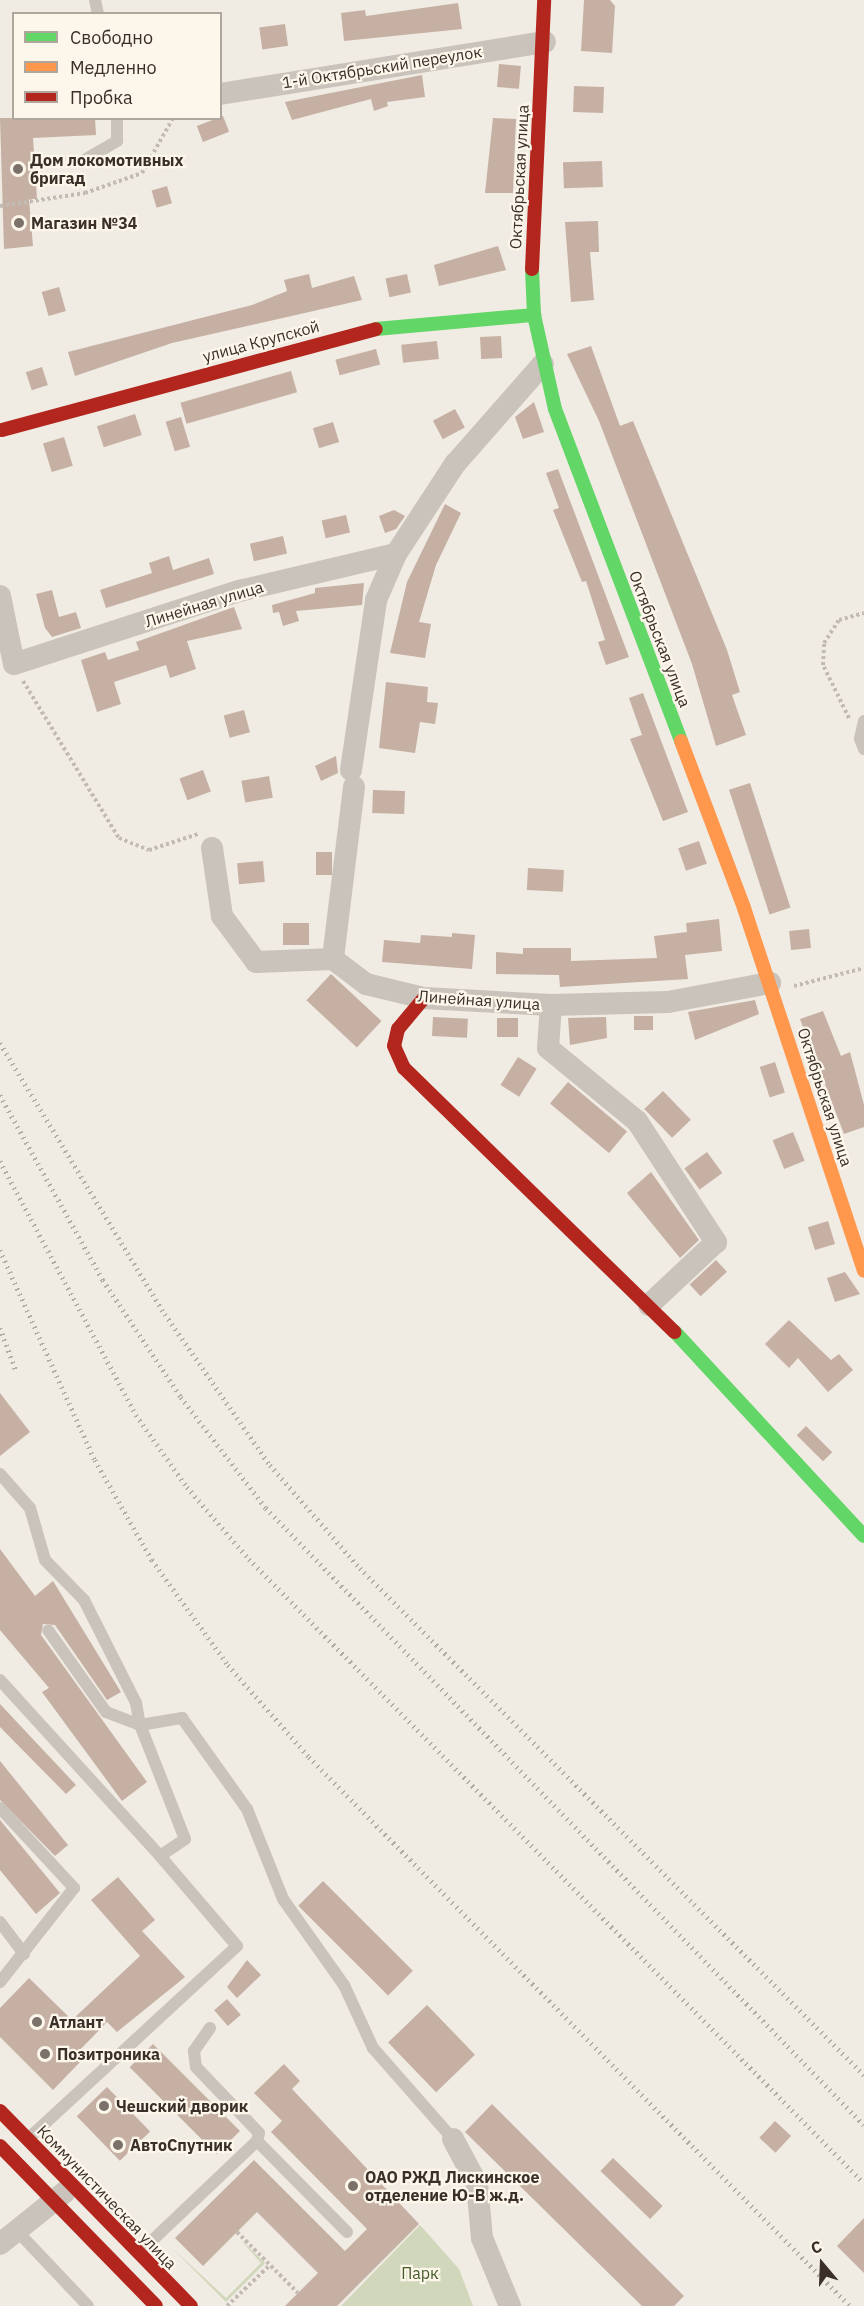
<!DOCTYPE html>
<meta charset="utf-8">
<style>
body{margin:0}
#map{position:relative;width:864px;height:2306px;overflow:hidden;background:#f0ebe3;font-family:"IBM Plex Sans",sans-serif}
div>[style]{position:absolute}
.green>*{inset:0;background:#d0d7bb}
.building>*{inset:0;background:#c6b0a3;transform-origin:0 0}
.path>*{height:4px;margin-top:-2px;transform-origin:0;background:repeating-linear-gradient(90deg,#c2bbb4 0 3px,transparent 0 6px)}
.lane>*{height:12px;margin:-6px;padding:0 6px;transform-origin:6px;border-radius:6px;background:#c9c3bc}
.street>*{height:22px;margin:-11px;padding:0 11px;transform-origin:11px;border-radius:11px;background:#c9c3bc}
.fast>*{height:14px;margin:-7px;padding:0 7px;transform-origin:7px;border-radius:7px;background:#63d668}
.slow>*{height:14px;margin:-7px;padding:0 7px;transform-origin:7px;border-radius:7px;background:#ff974d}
.jam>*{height:14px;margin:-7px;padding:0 7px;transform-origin:7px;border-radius:7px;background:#b3261e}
.rail>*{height:4.5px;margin-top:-2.25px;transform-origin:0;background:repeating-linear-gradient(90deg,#b1aca6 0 1.5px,transparent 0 6px)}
.dots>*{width:16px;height:16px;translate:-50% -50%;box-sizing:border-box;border:3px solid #fcf6eb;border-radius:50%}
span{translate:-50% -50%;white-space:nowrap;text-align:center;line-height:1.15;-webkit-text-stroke:4.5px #fcf6eb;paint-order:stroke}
.street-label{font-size:16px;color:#3b3029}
.poi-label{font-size:16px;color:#3b3029;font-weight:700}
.left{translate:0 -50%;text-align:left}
.park-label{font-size:16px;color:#465d29}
.legend{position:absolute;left:12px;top:12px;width:210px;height:108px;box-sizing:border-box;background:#fcf6eb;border:2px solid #afa79d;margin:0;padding:8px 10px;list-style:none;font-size:18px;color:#3b3029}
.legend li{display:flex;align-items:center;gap:12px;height:30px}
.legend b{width:30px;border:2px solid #afa79d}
.north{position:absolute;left:792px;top:2234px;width:60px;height:60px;-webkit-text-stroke:4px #fcf6eb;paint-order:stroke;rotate:341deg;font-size:16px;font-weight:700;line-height:24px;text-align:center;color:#3b3029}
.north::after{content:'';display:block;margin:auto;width:21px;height:27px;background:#3b3029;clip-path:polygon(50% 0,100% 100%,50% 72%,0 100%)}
</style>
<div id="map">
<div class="green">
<i style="clip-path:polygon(420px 2225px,459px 2269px,473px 2306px,341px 2306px)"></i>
<i style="clip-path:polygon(240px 2239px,265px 2263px,226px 2302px,171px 2247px,226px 2298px,261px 2263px)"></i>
</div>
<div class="building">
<i style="clip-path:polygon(584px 0,610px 0,615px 6px,612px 53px,581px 51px)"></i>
<i style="clip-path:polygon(458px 3px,462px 29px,344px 41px,341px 13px,365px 10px,366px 16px)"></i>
<i style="left:285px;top:24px;width:22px;height:26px;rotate:82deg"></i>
<i style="left:499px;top:64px;width:22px;height:23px;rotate:5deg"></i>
<i style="clip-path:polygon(422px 75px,425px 97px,387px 102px,388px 106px,374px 111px,371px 99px,292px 120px,285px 102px)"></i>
<i style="left:574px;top:86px;width:30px;height:26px;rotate:2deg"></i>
<i style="left:223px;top:116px;width:17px;height:28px;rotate:69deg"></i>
<i style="clip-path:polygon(0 118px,95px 118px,96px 135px,33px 138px,37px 199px,29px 199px,33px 246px,4px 249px)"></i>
<i style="clip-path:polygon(493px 118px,516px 119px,513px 193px,485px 193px)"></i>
<i style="left:602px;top:161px;width:26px;height:39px;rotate:88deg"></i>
<i style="left:167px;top:186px;width:18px;height:16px;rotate:74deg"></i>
<i style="clip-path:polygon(598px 221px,599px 252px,590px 252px,594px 300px,571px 302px,565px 222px)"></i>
<i style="clip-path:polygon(498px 246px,506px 270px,439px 286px,434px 265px)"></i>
<i style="clip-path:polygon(309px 274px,312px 288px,354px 276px,362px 300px,172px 343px,75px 376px,68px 352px,252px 305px,287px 291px,284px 280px)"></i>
<i style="left:407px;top:274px;width:19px;height:22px;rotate:78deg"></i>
<i style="left:59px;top:287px;width:25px;height:18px;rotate:74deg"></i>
<i style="left:501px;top:336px;width:22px;height:21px;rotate:87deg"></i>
<i style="left:437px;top:341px;width:18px;height:36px;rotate:84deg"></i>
<i style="clip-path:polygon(591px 346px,620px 426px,633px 421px,727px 650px,740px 692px,732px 695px,746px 735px,716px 746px,692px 664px,599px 421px,567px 354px)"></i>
<i style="left:376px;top:349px;width:16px;height:42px;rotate:75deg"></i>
<i style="left:42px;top:367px;width:19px;height:17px;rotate:72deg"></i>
<i style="left:291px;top:371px;width:22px;height:115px;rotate:74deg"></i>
<i style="clip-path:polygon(534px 402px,544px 432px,523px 439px,515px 417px)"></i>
<i style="left:455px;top:409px;width:21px;height:25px;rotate:62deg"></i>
<i style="left:135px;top:414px;width:22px;height:40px;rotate:72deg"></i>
<i style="left:181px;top:417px;width:31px;height:16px;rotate:73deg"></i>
<i style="left:333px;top:422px;width:21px;height:21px;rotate:73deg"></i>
<i style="left:64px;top:437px;width:30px;height:22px;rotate:73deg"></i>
<i style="clip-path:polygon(558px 469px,629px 657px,606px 665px,598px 642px,605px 640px,586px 581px,582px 582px,553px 510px,559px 508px,546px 473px)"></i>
<i style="clip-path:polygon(445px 504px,461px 513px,436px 565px,419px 622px,431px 624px,425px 658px,390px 653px,407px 582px)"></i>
<i style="clip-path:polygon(394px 510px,405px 516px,396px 529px,385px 533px,379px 516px)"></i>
<i style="left:346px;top:515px;width:18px;height:25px;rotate:77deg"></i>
<i style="left:283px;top:536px;width:18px;height:34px;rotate:77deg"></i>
<i style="clip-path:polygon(169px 556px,173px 570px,209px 558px,214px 574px,106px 608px,100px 590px,152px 573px,149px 563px)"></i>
<i style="clip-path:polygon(364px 583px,362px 605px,296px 611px,299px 621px,283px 626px,279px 612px,273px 613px,272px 605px,315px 593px,315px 588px)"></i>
<i style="clip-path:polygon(52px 590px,59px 617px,76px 612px,81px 628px,52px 637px,45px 628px,36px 594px)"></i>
<i style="clip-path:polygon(234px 607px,242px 629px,187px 641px,196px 669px,170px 678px,166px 665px,114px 682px,121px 704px,97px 712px,81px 660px,105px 652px,108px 660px,139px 650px,136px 642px)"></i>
<i style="clip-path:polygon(386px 682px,428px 687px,427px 702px,438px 703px,435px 724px,420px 722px,415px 753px,379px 748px)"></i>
<i style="clip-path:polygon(643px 693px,688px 812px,663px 821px,630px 739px,642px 735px,629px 698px)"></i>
<i style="left:244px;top:710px;width:23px;height:21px;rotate:75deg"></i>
<i style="clip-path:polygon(336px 756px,338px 773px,321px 781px,315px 766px)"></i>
<i style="left:203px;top:770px;width:23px;height:25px;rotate:70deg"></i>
<i style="left:269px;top:776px;width:22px;height:28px;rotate:80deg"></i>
<i style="left:750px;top:783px;width:131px;height:22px;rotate:72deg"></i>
<i style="left:373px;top:790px;width:32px;height:23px;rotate:2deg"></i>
<i style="left:699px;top:841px;width:24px;height:22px;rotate:71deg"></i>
<i style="left:316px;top:852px;width:16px;height:23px"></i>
<i style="left:263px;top:861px;width:21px;height:26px;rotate:85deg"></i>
<i style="left:528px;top:868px;width:36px;height:22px;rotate:3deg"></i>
<i style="clip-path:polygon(719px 919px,722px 951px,685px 955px,688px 979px,560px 987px,559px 975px,496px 974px,496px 952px,523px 954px,523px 948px,571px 948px,571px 961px,657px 958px,654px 936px,687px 932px,686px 923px)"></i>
<i style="left:283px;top:923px;width:26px;height:22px"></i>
<i style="left:809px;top:929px;width:19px;height:20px;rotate:84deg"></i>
<i style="clip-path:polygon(452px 933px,475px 935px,472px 969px,382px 962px,384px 940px,420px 943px,421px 935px,452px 937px)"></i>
<i style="left:331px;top:974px;width:69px;height:36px;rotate:43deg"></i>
<i style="clip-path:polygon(755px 1000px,759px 1014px,695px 1040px,688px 1012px)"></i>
<i style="clip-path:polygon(823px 1011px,841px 1056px,850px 1052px,864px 1105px,864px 1127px,844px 1134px,800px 1019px)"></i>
<i style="left:634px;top:1016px;width:19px;height:14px"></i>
<i style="left:433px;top:1017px;width:35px;height:19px;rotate:3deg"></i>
<i style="clip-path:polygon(606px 1017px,607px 1038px,570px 1045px,568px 1018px)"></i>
<i style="left:497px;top:1018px;width:21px;height:19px"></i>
<i style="left:518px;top:1057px;width:22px;height:33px;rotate:32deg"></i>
<i style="left:775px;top:1062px;width:32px;height:16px;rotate:72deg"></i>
<i style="left:568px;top:1082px;width:77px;height:28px;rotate:40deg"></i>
<i style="left:663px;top:1091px;width:40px;height:26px;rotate:46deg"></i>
<i style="left:793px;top:1132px;width:31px;height:22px;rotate:68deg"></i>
<i style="left:707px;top:1152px;width:26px;height:28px;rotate:54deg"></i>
<i style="clip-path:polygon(651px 1172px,699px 1240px,680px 1258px,627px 1193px)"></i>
<i style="left:828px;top:1221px;width:24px;height:21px;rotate:73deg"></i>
<i style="left:716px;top:1260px;width:16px;height:36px;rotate:47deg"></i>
<i style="clip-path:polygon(845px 1272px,860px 1294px,835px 1302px,827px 1278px)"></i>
<i style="clip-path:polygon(789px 1320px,831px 1360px,839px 1354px,853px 1370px,828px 1392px,798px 1358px,789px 1368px,765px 1344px)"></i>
<i style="clip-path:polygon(0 1393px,30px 1432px,0 1456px)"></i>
<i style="left:806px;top:1426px;width:37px;height:13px;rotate:45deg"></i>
<i style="clip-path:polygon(0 1549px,35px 1596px,53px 1581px,121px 1692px,107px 1700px,55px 1625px,43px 1624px,41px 1635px,147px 1782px,122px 1801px,42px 1692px,49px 1688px,0 1630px)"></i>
<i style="clip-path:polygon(0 1704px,76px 1785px,66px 1794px,0 1727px)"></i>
<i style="clip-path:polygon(0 1761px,68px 1845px,55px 1856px,0 1800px)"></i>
<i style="clip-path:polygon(0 1820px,60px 1893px,36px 1914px,0 1870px)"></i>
<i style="clip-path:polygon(118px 1877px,155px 1920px,142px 1931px,185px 1977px,117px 2032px,107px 2022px,75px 2055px,81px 2061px,53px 2090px,0 2037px,0 2008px,29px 1978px,72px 2020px,140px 1956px,91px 1900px)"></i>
<i style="left:323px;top:1881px;width:127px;height:35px;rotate:45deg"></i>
<i style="clip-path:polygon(247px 1960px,261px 1975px,237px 1998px,227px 1987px)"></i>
<i style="left:227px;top:1999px;width:21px;height:17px;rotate:49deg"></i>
<i style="left:427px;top:2005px;width:69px;height:54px;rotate:46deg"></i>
<i style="left:153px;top:2044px;width:123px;height:33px;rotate:45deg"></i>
<i style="clip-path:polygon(284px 2064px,300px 2081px,292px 2089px,419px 2224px,337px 2306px,285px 2306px,318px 2273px,257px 2212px,203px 2266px,175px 2238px,254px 2160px,345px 2251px,367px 2229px,271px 2132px,282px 2121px,254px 2093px)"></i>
<i style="left:107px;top:2087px;width:62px;height:42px;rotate:46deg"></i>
<i style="clip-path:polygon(492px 2104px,684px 2296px,674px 2306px,642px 2306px,465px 2132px)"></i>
<i style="left:775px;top:2121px;width:22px;height:23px;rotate:43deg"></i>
<i style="left:613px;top:2158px;width:69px;height:18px;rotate:44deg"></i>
<i style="clip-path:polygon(864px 2218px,864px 2273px,837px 2246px)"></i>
</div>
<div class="path">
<i style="left:0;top:206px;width:86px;rotate:-8.7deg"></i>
<i style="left:85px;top:193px;width:60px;rotate:-19.3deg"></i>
<i style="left:142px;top:173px;width:63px;rotate:-60.6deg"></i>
<i style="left:23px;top:681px;width:184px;rotate:58.6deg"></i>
<i style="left:119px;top:838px;width:32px;rotate:22deg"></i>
<i style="left:149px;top:850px;width:52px;rotate:-18.1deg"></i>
<i style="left:849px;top:718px;width:59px;rotate:-116.1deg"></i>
<i style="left:823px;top:665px;width:22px;rotate:-87deg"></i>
<i style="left:824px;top:643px;width:27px;rotate:-57deg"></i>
<i style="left:839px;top:620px;width:26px;rotate:-16deg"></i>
<i style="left:794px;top:986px;width:72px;rotate:-14.4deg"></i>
<i style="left:237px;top:2232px;width:86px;rotate:45deg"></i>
<i style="left:227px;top:2306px;width:59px;rotate:-43.6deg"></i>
</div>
<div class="lane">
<i style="left:95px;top:0;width:14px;rotate:78deg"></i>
<i style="left:81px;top:162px;width:42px;rotate:-30.3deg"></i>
<i style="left:117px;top:141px;width:23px;rotate:-90deg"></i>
<i style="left:864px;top:721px;width:18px;rotate:103deg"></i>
<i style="left:860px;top:739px;width:11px;rotate:68deg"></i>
<i style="left:0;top:1474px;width:45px;rotate:48.6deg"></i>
<i style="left:30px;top:1508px;width:54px;rotate:73.9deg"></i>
<i style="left:45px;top:1560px;width:56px;rotate:45.7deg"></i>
<i style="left:84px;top:1600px;width:115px;rotate:63.2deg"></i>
<i style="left:136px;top:1703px;width:22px;rotate:80deg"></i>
<i style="left:140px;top:1725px;width:43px;rotate:-9.5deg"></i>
<i style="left:182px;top:1718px;width:112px;rotate:54.5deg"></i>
<i style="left:247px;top:1809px;width:97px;rotate:68.2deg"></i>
<i style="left:283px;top:1899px;width:105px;rotate:54.7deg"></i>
<i style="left:344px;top:1985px;width:69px;rotate:65.3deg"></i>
<i style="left:373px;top:2048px;width:121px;rotate:48.7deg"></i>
<i style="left:0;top:1680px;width:238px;rotate:47.7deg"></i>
<i style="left:160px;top:1856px;width:30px;rotate:-34deg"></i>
<i style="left:185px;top:1839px;width:123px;rotate:-111.5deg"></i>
<i style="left:140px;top:1725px;width:36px;rotate:-159deg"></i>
<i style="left:106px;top:1712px;width:100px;rotate:-125.3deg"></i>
<i style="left:0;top:1808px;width:109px;rotate:47.2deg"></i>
<i style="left:74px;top:1888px;width:120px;rotate:128.2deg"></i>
<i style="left:0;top:1922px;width:40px;rotate:53deg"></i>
<i style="left:210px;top:2028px;width:28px;rotate:125deg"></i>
<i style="left:194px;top:2051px;width:16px;rotate:83deg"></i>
<i style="left:196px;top:2067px;width:91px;rotate:46.3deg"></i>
<i style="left:259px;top:2133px;width:8px;rotate:104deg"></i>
<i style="left:29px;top:2138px;width:283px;rotate:-42.7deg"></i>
<i style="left:237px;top:1946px;width:118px;rotate:-130.5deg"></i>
<i style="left:19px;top:2233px;width:100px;rotate:46.6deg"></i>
<i style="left:140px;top:2252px;width:161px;rotate:-43.5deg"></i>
<i style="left:257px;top:2141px;width:128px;rotate:45.3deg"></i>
</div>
<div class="street">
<i style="left:220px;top:94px;width:329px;rotate:-9.1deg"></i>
<i style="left:0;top:596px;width:69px;rotate:78.4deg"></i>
<i style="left:14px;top:664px;width:237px;rotate:-18deg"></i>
<i style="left:239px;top:591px;width:161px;rotate:-13.3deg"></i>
<i style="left:351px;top:770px;width:172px;rotate:-81.6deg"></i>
<i style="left:376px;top:600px;width:50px;rotate:-66.5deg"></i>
<i style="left:396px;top:554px;width:108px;rotate:-56.8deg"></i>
<i style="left:455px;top:464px;width:133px;rotate:-48.7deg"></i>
<i style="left:354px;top:787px;width:173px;rotate:97deg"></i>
<i style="left:333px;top:959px;width:41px;rotate:37.1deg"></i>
<i style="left:366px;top:984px;width:60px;rotate:13.6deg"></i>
<i style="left:424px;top:998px;width:127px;rotate:3.2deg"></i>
<i style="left:551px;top:1005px;width:117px;rotate:-1.5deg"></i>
<i style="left:668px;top:1002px;width:104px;rotate:-10.6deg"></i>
<i style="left:212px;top:848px;width:69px;rotate:81.6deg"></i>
<i style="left:222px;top:916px;width:57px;rotate:53.5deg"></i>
<i style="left:256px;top:962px;width:77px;rotate:-2.2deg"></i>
<i style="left:551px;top:1005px;width:43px;rotate:94deg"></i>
<i style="left:548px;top:1048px;width:115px;rotate:39.4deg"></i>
<i style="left:637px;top:1121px;width:145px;rotate:56.9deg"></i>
<i style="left:716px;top:1242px;width:92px;rotate:136.8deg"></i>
<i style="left:453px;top:2139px;width:51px;rotate:61.9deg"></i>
<i style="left:477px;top:2184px;width:54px;rotate:84.7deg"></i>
<i style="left:482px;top:2238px;width:74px;rotate:67.6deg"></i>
<i style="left:0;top:2244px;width:83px;rotate:-38.7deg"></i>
</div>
<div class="fast">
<i style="left:532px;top:269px;width:46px;rotate:87.5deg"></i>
<i style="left:534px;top:315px;width:96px;rotate:77.4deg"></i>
<i style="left:555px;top:409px;width:355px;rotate:69.2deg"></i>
<i style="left:376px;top:329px;width:159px;rotate:-5.1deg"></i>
<i style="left:675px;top:1332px;width:278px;rotate:47.2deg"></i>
</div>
<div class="slow">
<i style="left:681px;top:741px;width:178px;rotate:69.3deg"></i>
<i style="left:744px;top:908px;width:382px;rotate:71.7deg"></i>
</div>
<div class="jam">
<i style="left:532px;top:269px;width:269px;rotate:-87.4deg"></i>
<i style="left:2px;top:430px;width:387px;rotate:-15.1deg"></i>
<i style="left:424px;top:998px;width:40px;rotate:130deg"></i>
<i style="left:398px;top:1029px;width:17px;rotate:103deg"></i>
<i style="left:394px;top:1046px;width:24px;rotate:66deg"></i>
<i style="left:404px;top:1068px;width:378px;rotate:44.3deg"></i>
<i style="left:0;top:2111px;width:273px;rotate:45.6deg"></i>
<i style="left:0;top:2146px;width:223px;rotate:45.7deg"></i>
</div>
<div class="rail">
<i style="left:0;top:1043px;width:317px;rotate:58.7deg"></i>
<i style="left:165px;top:1314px;width:184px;rotate:55.2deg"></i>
<i style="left:270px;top:1465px;width:137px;rotate:48.9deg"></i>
<i style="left:360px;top:1568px;width:715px;rotate:45.17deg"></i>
<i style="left:0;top:1095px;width:212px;rotate:60.9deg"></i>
<i style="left:103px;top:1280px;width:141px;rotate:56.3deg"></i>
<i style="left:181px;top:1397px;width:140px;rotate:52.6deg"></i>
<i style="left:266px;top:1508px;width:859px;rotate:45.9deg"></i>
<i style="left:0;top:1161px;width:288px;rotate:61.8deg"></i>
<i style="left:136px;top:1415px;width:88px;rotate:54.7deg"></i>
<i style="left:187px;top:1487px;width:95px;rotate:49.3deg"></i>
<i style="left:249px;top:1559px;width:876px;rotate:45.42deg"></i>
<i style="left:0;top:1250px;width:230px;rotate:65.7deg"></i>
<i style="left:95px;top:1460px;width:115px;rotate:60.3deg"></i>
<i style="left:152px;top:1560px;width:130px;rotate:54.1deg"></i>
<i style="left:228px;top:1665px;width:123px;rotate:48.6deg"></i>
<i style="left:309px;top:1757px;width:771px;rotate:45.42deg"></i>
<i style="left:0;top:1328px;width:48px;rotate:69.3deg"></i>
</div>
<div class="dots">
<i style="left:18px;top:169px;background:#7a716a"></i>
<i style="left:19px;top:223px;background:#7a716a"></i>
<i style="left:37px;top:2022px;background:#7a716a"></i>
<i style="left:45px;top:2054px;background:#7a716a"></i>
<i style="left:104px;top:2106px;background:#7a716a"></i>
<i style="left:118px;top:2145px;background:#7a716a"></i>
<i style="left:353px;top:2186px;background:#7a716a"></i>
</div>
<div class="street-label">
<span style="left:382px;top:67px;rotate:-9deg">1-й Октябрьский переулок</span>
<span style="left:519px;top:177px;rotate:-87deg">Октябрьская улица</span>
<span style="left:261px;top:341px;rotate:-15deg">улица Крупской</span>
<span style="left:204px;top:604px;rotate:-17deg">Линейная улица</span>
<span style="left:660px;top:639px;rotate:69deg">Октябрьская улица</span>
<span style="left:479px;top:1000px;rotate:4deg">Линейная улица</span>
<span style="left:825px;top:1097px;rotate:72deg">Октябрьская улица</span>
<span style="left:107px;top:2197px;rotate:46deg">Коммунистическая улица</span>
</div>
<div class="poi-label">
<span class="left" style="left:30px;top:169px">Дом локомотивных<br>бригад</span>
<span class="left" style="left:31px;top:223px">Магазин №34</span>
<span class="left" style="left:49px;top:2022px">Атлант</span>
<span class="left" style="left:57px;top:2054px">Позитроника</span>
<span class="left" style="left:116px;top:2106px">Чешский дворик</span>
<span class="left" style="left:130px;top:2145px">АвтоСпутник</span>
<span class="left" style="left:365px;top:2186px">ОАО РЖД Лискинское<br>отделение Ю-В ж.д.</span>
</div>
<div class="park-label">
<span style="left:420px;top:2273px">Парк</span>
</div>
<ul class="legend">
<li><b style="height:8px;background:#63d668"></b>Свободно</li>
<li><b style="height:8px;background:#ff974d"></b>Медленно</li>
<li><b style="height:8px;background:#b3261e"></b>Пробка</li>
</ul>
<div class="north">С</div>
</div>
